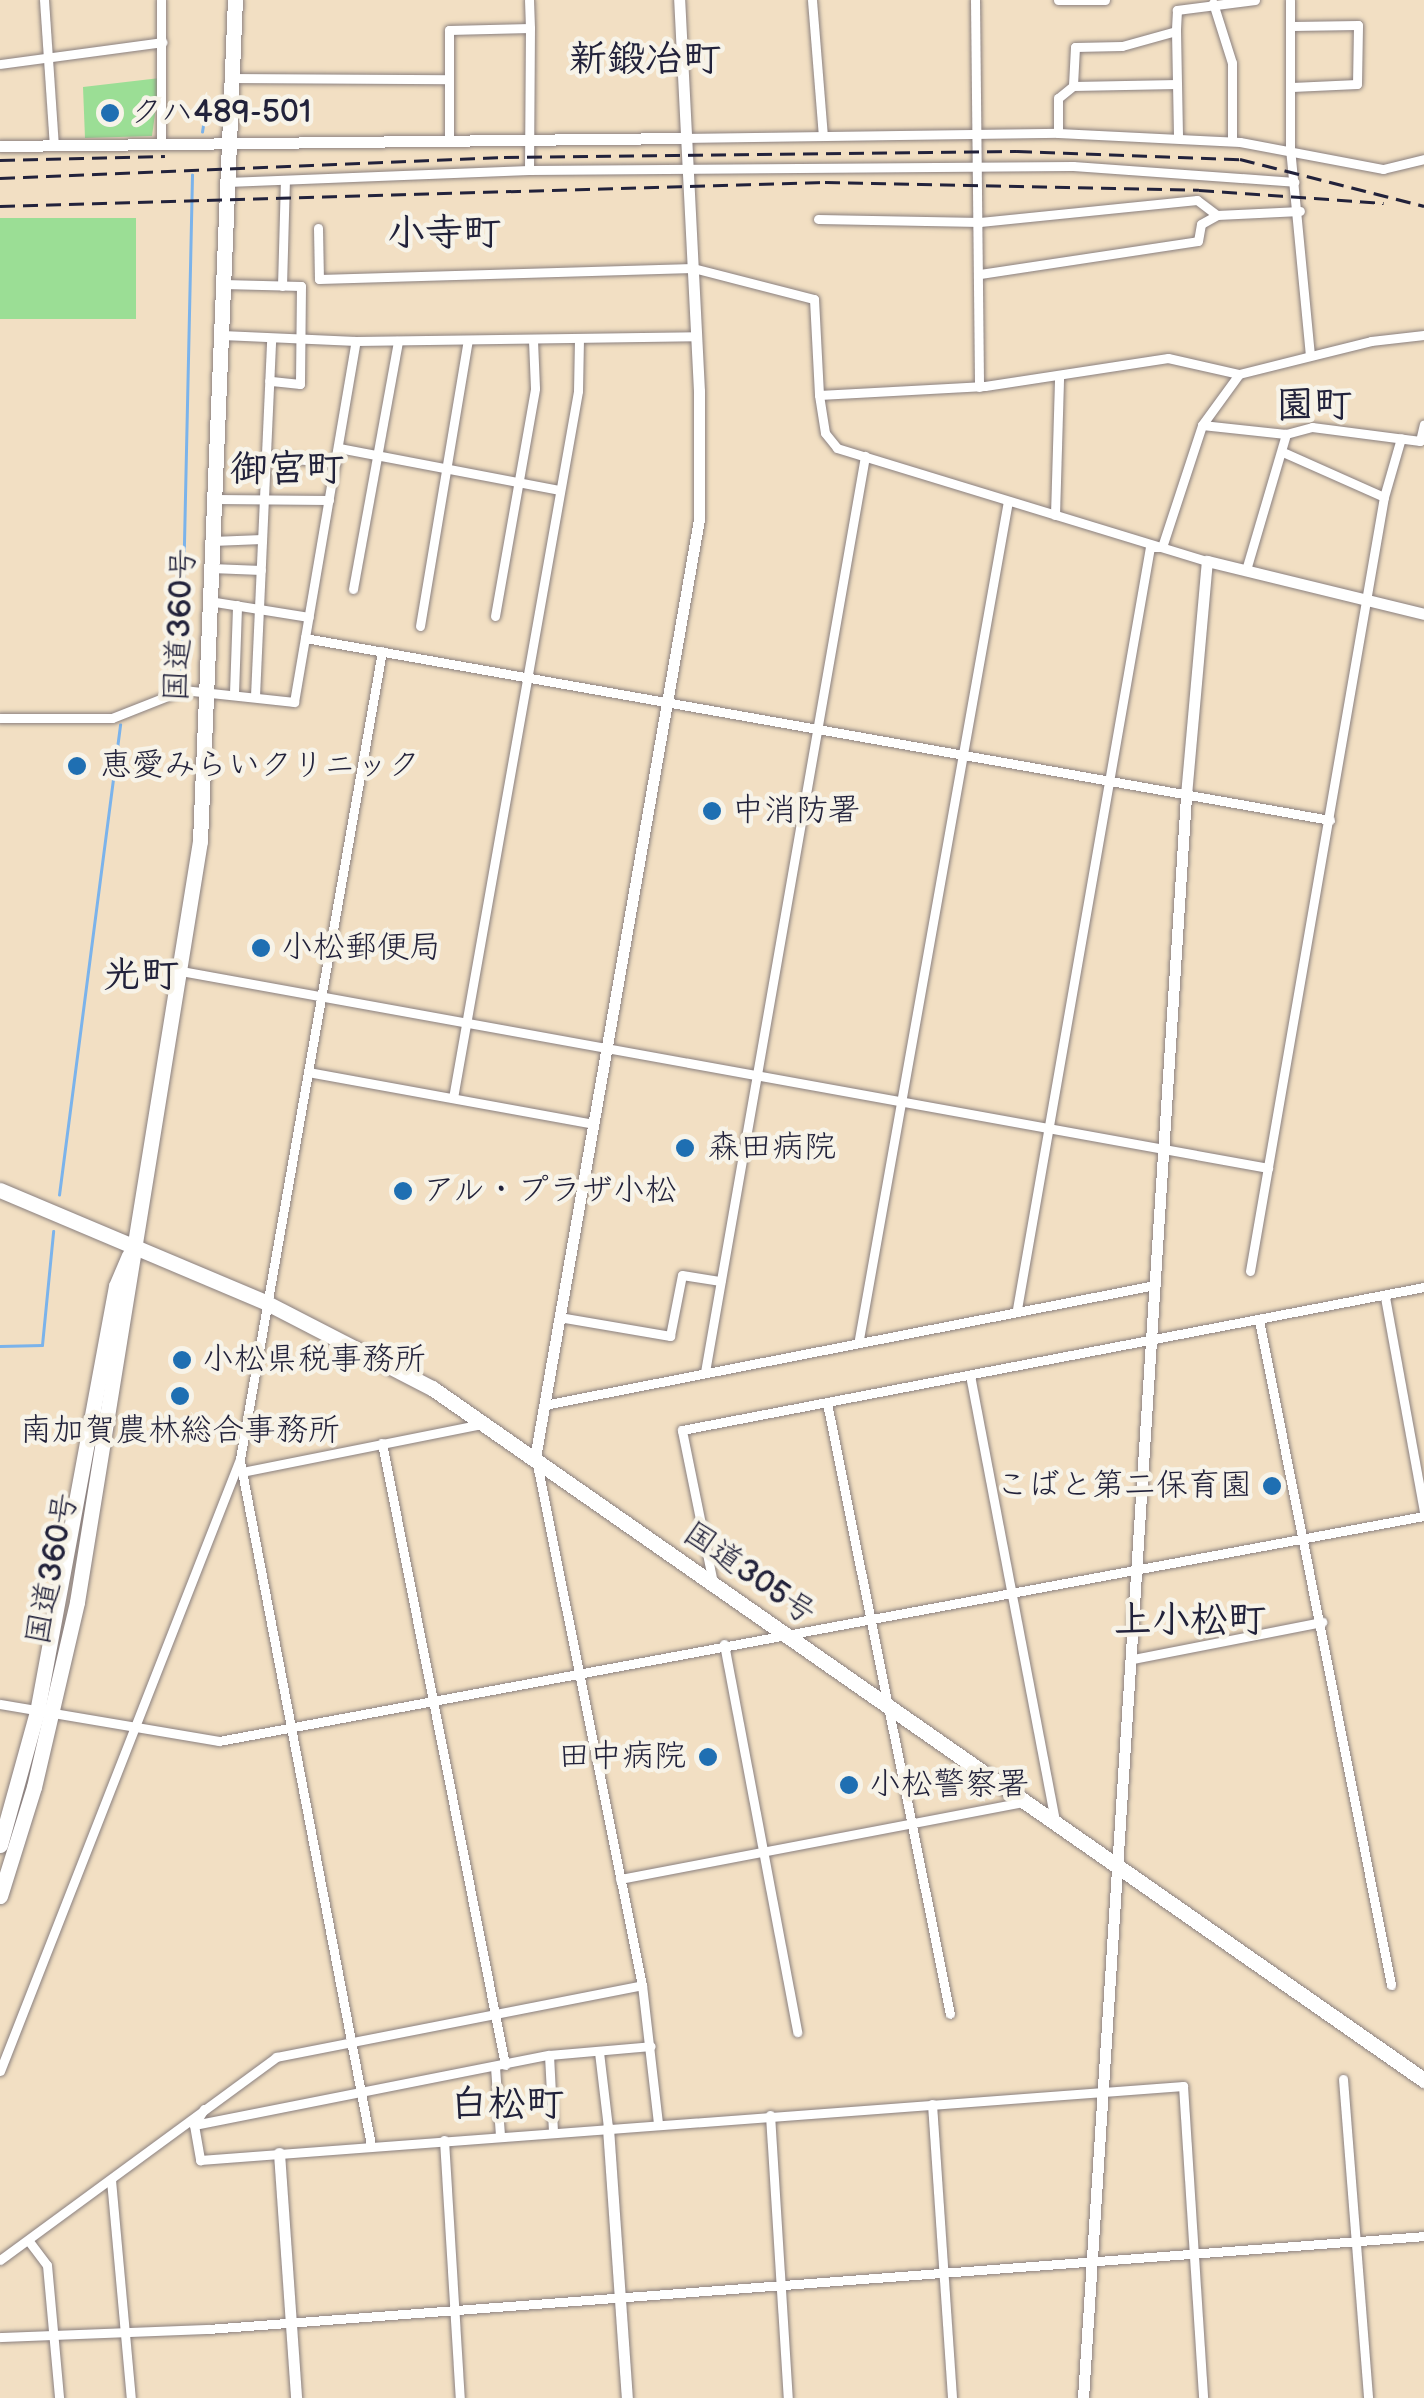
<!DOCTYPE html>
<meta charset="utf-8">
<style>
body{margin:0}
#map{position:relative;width:1424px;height:2398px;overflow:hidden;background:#f2dfc3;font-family:"Balsamiq Sans","Klee One",sans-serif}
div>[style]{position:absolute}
.green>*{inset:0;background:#9bde95;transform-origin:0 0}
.stream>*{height:2.5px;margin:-1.25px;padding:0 1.25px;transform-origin:1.25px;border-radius:1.25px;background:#7bb3eb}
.roads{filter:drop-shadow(0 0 2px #8a807f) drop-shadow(0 0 2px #8a807f)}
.street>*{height:9px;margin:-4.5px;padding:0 4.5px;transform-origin:4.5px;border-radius:4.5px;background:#fff}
.secondary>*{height:11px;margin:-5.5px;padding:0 5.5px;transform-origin:5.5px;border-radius:5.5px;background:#fff}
.highway>*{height:15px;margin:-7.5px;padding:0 7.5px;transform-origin:7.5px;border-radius:7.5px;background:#fff}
.rail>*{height:2.5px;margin-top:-1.25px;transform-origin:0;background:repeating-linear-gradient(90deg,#22223b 0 15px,transparent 0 23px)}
.dots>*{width:28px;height:28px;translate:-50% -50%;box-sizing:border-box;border:5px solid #f7f3e8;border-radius:50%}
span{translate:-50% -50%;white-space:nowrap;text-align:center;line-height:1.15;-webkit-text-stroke:9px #f7f3e8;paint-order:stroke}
.poi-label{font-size:32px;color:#22223b}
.left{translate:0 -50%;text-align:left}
.right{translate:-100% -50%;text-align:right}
.street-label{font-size:32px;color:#22223b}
.quarter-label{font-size:38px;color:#22223b;font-weight:700}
</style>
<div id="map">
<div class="green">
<i style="clip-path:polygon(160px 78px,152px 136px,85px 138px,83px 87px)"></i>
<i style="left:136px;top:218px;width:101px;height:136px;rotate:90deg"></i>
</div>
<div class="stream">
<i style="left:202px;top:132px;width:24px;rotate:-81deg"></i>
<i style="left:181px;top:680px;width:505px;rotate:-88.75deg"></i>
<i style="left:59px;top:1195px;width:474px;rotate:-82.6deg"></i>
<i style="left:0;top:1346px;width:42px;rotate:-1.4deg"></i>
<i style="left:42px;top:1345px;width:114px;rotate:-84.4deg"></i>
</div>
<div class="roads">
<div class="street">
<i style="left:44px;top:0;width:146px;rotate:86.1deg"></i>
<i style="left:161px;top:0;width:145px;rotate:90deg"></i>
<i style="left:812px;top:0;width:136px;rotate:85.4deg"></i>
<i style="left:975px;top:0;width:387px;rotate:89.4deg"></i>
<i style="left:1058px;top:0;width:47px"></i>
<i style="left:1255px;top:0;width:79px;rotate:172.7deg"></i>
<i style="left:1177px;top:10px;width:21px;rotate:93deg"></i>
<i style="left:1176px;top:31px;width:56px;rotate:164.5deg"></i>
<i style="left:1122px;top:46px;width:47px;rotate:178.8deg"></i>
<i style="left:1075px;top:47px;width:39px;rotate:93deg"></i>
<i style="left:1073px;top:86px;width:19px;rotate:141deg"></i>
<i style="left:1058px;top:98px;width:35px;rotate:90deg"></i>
<i style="left:1058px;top:133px;width:182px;rotate:2.8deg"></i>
<i style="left:1240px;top:142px;width:146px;rotate:10.7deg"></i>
<i style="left:1383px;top:169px;width:42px;rotate:-13.7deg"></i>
<i style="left:1290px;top:0;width:148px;rotate:90deg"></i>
<i style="left:1290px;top:148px;width:208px;rotate:84.5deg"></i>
<i style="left:1213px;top:3px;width:63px;rotate:72.4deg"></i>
<i style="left:1232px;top:63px;width:78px;rotate:90deg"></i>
<i style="left:1176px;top:31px;width:105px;rotate:88.9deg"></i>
<i style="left:0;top:64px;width:164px;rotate:-7.7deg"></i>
<i style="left:232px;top:78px;width:217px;rotate:0.3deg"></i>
<i style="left:1073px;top:86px;width:104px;rotate:-1.1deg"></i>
<i style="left:1292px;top:87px;width:65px;rotate:-2.6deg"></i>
<i style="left:1357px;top:84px;width:59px;rotate:-89deg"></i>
<i style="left:1358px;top:25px;width:66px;rotate:179.1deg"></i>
<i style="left:686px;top:138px;width:372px;rotate:-0.8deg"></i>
<i style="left:449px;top:141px;width:111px;rotate:-90deg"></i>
<i style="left:449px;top:30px;width:81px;rotate:-1.4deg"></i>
<i style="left:530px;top:28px;width:28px;rotate:-92deg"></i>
<i style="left:529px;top:170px;width:142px;rotate:-89.6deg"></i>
<i style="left:227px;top:182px;width:302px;rotate:-2.3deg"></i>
<i style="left:529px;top:170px;width:544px;rotate:-0.42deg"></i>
<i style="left:1073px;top:166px;width:222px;rotate:4.1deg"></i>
<i style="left:818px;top:219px;width:162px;rotate:1.1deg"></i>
<i style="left:980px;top:222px;width:218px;rotate:-5.8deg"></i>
<i style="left:1197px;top:200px;width:25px;rotate:37deg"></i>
<i style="left:1217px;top:215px;width:83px;rotate:-2.8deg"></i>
<i style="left:318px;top:228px;width:51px;rotate:88.9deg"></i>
<i style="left:319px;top:279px;width:374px;rotate:-1.7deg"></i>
<i style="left:693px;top:268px;width:125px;rotate:14.4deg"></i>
<i style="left:814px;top:299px;width:96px;rotate:87deg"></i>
<i style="left:819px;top:395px;width:38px;rotate:81deg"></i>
<i style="left:825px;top:433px;width:19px;rotate:51deg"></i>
<i style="left:837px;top:448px;width:387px;rotate:17deg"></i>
<i style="left:980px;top:274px;width:220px;rotate:-8.6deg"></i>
<i style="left:1198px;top:241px;width:17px;rotate:-80deg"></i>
<i style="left:1201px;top:224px;width:18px;rotate:-29deg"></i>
<i style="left:223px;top:284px;width:78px;rotate:1.5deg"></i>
<i style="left:301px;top:286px;width:98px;rotate:90.6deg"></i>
<i style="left:300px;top:384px;width:31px;rotate:-174deg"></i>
<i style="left:282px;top:286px;width:105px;rotate:-88.4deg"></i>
<i style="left:222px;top:335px;width:134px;rotate:2.6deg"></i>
<i style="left:356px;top:341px;width:340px;rotate:-0.8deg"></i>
<i style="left:819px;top:395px;width:166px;rotate:-3.1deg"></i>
<i style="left:985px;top:386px;width:185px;rotate:-8.7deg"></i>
<i style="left:1168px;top:358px;width:73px;rotate:12.7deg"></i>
<i style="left:1239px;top:374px;width:136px;rotate:-14deg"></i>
<i style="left:1371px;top:341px;width:53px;rotate:-6.5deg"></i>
<i style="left:1202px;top:425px;width:84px;rotate:6.1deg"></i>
<i style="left:1286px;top:434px;width:27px;rotate:-15deg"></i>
<i style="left:1312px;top:427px;width:109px;rotate:7.4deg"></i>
<i style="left:1420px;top:441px;width:17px;rotate:-77deg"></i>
<i style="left:339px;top:448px;width:225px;rotate:10.8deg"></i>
<i style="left:266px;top:456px;width:70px;rotate:5.7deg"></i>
<i style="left:1384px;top:497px;width:61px;rotate:-73.9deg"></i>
<i style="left:214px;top:499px;width:115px;rotate:0.5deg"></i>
<i style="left:1055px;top:515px;width:138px;rotate:-88.3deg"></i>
<i style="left:212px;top:541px;width:50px;rotate:-2.3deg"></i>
<i style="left:211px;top:568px;width:50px;rotate:2.3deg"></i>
<i style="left:1246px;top:570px;width:142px;rotate:-73.6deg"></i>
<i style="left:353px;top:589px;width:252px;rotate:-79.7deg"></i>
<i style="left:209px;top:601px;width:101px;rotate:9.1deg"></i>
<i style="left:495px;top:616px;width:231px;rotate:-80deg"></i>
<i style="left:535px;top:388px;width:48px;rotate:-92.4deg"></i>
<i style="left:420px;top:626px;width:290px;rotate:-80.5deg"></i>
<i style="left:305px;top:638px;width:1041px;rotate:10.07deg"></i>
<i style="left:234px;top:693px;width:88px;rotate:-88deg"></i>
<i style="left:255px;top:696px;width:358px;rotate:-87.4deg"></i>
<i style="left:0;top:718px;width:112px"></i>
<i style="left:112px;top:718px;width:76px;rotate:-21.5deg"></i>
<i style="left:183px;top:690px;width:112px;rotate:6.2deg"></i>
<i style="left:294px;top:702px;width:366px;rotate:-80.3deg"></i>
<i style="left:181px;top:971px;width:1105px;rotate:10.27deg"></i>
<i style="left:308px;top:1072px;width:290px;rotate:10.3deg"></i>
<i style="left:453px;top:1098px;width:718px;rotate:-79.97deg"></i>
<i style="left:578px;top:391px;width:51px;rotate:-88.9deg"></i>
<i style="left:1250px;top:1271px;width:786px;rotate:-80.18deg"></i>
<i style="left:1384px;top:497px;width:108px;rotate:-156deg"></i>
<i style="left:1385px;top:1297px;width:219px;rotate:79.7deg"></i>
<i style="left:1017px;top:1309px;width:774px;rotate:-80.1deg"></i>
<i style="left:1150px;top:547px;width:12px"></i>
<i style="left:1162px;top:547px;width:128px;rotate:-71.8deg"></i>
<i style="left:1202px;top:425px;width:63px;rotate:-54deg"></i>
<i style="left:559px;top:1317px;width:113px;rotate:9.7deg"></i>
<i style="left:670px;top:1336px;width:62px;rotate:-78.9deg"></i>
<i style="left:682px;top:1275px;width:39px;rotate:9deg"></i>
<i style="left:1259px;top:1320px;width:678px;rotate:78.77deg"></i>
<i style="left:859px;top:1339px;width:851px;rotate:-79.92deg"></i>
<i style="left:705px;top:1372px;width:930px;rotate:-80.09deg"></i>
<i style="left:970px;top:1375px;width:454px;rotate:79.2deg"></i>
<i style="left:827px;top:1403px;width:623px;rotate:78.62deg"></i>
<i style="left:544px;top:1405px;width:623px;rotate:-11.11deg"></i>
<i style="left:382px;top:1443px;width:634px;rotate:78.81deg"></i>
<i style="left:240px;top:1461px;width:696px;rotate:79.16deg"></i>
<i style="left:537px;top:1464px;width:531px;rotate:78.61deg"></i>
<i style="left:642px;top:1985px;width:140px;rotate:83.4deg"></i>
<i style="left:242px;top:1472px;width:246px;rotate:-11.3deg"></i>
<i style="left:713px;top:1583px;width:156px;rotate:-101.5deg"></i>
<i style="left:682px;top:1430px;width:756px;rotate:-10.91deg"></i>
<i style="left:724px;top:1644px;width:395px;rotate:79.3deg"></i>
<i style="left:1133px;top:1659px;width:193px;rotate:-11.1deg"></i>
<i style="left:0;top:1704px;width:222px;rotate:9.6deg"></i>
<i style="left:219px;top:1741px;width:1226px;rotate:-10.58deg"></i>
<i style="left:620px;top:1879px;width:411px;rotate:-10.8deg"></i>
<i style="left:599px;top:2052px;width:77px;rotate:83.2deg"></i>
<i style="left:549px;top:2055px;width:77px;rotate:87deg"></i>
<i style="left:495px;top:2067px;width:68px;rotate:85.8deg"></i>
<i style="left:0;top:2071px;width:657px;rotate:-68.59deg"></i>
<i style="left:240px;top:1459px;width:820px;rotate:-80.03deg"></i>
<i style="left:1343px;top:2079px;width:320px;rotate:85.5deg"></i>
<i style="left:932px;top:2104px;width:295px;rotate:86.1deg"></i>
<i style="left:204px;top:2109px;width:19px;rotate:122deg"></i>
<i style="left:194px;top:2125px;width:36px;rotate:80deg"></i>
<i style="left:200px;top:2160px;width:986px;rotate:-4.31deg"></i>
<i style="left:1183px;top:2086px;width:313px;rotate:86.3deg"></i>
<i style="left:770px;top:2115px;width:284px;rotate:86.4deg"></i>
<i style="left:194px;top:2125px;width:362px;rotate:-11.2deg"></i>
<i style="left:549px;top:2055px;width:102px;rotate:-5deg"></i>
<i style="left:444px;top:2140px;width:258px;rotate:86.5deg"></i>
<i style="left:111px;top:2180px;width:219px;rotate:84.8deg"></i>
<i style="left:28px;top:2240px;width:31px;rotate:53deg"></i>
<i style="left:47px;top:2265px;width:134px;rotate:84.8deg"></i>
<i style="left:0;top:2260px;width:343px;rotate:-36.3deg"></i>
<i style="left:276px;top:2057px;width:373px;rotate:-11.1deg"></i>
<i style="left:0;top:2337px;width:208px;rotate:-2.2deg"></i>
<i style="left:208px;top:2329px;width:1220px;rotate:-4.37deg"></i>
</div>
<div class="secondary">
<i style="left:0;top:146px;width:686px;rotate:-0.67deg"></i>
<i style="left:535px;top:1458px;width:953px;rotate:-80.09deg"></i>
<i style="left:699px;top:519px;width:128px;rotate:-90deg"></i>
<i style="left:699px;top:391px;width:392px;rotate:-92.9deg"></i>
<i style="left:608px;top:2128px;width:271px;rotate:86deg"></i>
<i style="left:279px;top:2153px;width:246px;rotate:86deg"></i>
<i style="left:1083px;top:2398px;width:1606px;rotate:-86.32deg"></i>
<i style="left:1186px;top:795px;width:235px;rotate:-84.9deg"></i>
<i style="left:1207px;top:561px;width:223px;rotate:13.7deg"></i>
</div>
<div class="highway">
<i style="left:0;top:1190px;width:290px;rotate:22.9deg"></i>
<i style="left:267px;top:1303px;width:186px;rotate:27.3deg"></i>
<i style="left:432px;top:1388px;width:1210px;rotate:34.9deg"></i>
<i style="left:0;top:1845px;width:138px;rotate:-74.5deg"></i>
<i style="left:37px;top:1712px;width:433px;rotate:-79.5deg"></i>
<i style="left:116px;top:1286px;width:33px;rotate:-67deg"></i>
<i style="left:0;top:1896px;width:114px;rotate:-72.7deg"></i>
<i style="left:34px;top:1787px;width:190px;rotate:-76.9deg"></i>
<i style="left:77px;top:1602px;width:771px;rotate:-80.82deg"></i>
<i style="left:200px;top:841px;width:842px;rotate:-87.62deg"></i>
</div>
</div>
<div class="rail">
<i style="left:0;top:160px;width:165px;rotate:-1.4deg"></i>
<i style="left:0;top:178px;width:504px;rotate:-2.39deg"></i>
<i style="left:504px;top:157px;width:513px;rotate:-0.67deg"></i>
<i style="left:1017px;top:151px;width:223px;rotate:2.1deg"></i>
<i style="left:1240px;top:159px;width:190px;rotate:14.3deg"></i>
<i style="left:0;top:206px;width:825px;rotate:-1.67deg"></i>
<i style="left:825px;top:182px;width:374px;rotate:1.2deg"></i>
<i style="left:1199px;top:190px;width:185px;rotate:4deg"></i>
</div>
<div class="dots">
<i style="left:110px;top:113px;background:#1f6fb2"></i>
<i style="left:77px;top:766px;background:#1f6fb2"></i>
<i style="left:712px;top:811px;background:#1f6fb2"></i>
<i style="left:261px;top:948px;background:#1f6fb2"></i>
<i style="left:685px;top:1148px;background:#1f6fb2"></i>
<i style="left:403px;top:1191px;background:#1f6fb2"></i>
<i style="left:182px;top:1360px;background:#1f6fb2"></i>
<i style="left:180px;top:1396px;background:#1f6fb2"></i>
<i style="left:1272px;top:1486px;background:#1f6fb2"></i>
<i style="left:708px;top:1757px;background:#1f6fb2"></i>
<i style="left:849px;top:1785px;background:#1f6fb2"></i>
</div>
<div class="poi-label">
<span class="left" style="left:130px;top:113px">クハ489-501</span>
<span class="left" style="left:100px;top:766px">恵愛みらいクリニック</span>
<span class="left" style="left:732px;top:811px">中消防署</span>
<span class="left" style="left:281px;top:948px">小松郵便局</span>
<span class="left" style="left:708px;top:1148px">森田病院</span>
<span class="left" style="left:423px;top:1191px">アル・プラザ小松</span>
<span class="left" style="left:202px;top:1360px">小松県税事務所</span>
<span style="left:180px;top:1431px">南加賀農林総合事務所</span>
<span class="right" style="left:1252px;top:1486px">こばと第二保育園</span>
<span class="right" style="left:686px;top:1757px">田中病院</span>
<span class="left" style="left:869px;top:1785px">小松警察署</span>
</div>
<div class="street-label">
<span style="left:181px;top:625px;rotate:-87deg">国道360号</span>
<span style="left:53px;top:1569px;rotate:-79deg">国道360号</span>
<span style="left:749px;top:1574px;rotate:35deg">国道305号</span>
</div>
<div class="quarter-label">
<span style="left:645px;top:60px">新鍛冶町</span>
<span style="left:444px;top:234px">小寺町</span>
<span style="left:1314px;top:406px">園町</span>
<span style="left:287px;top:470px">御宮町</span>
<span style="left:141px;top:976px">光町</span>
<span style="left:1190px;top:1621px">上小松町</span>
<span style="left:507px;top:2105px">白松町</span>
</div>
</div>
